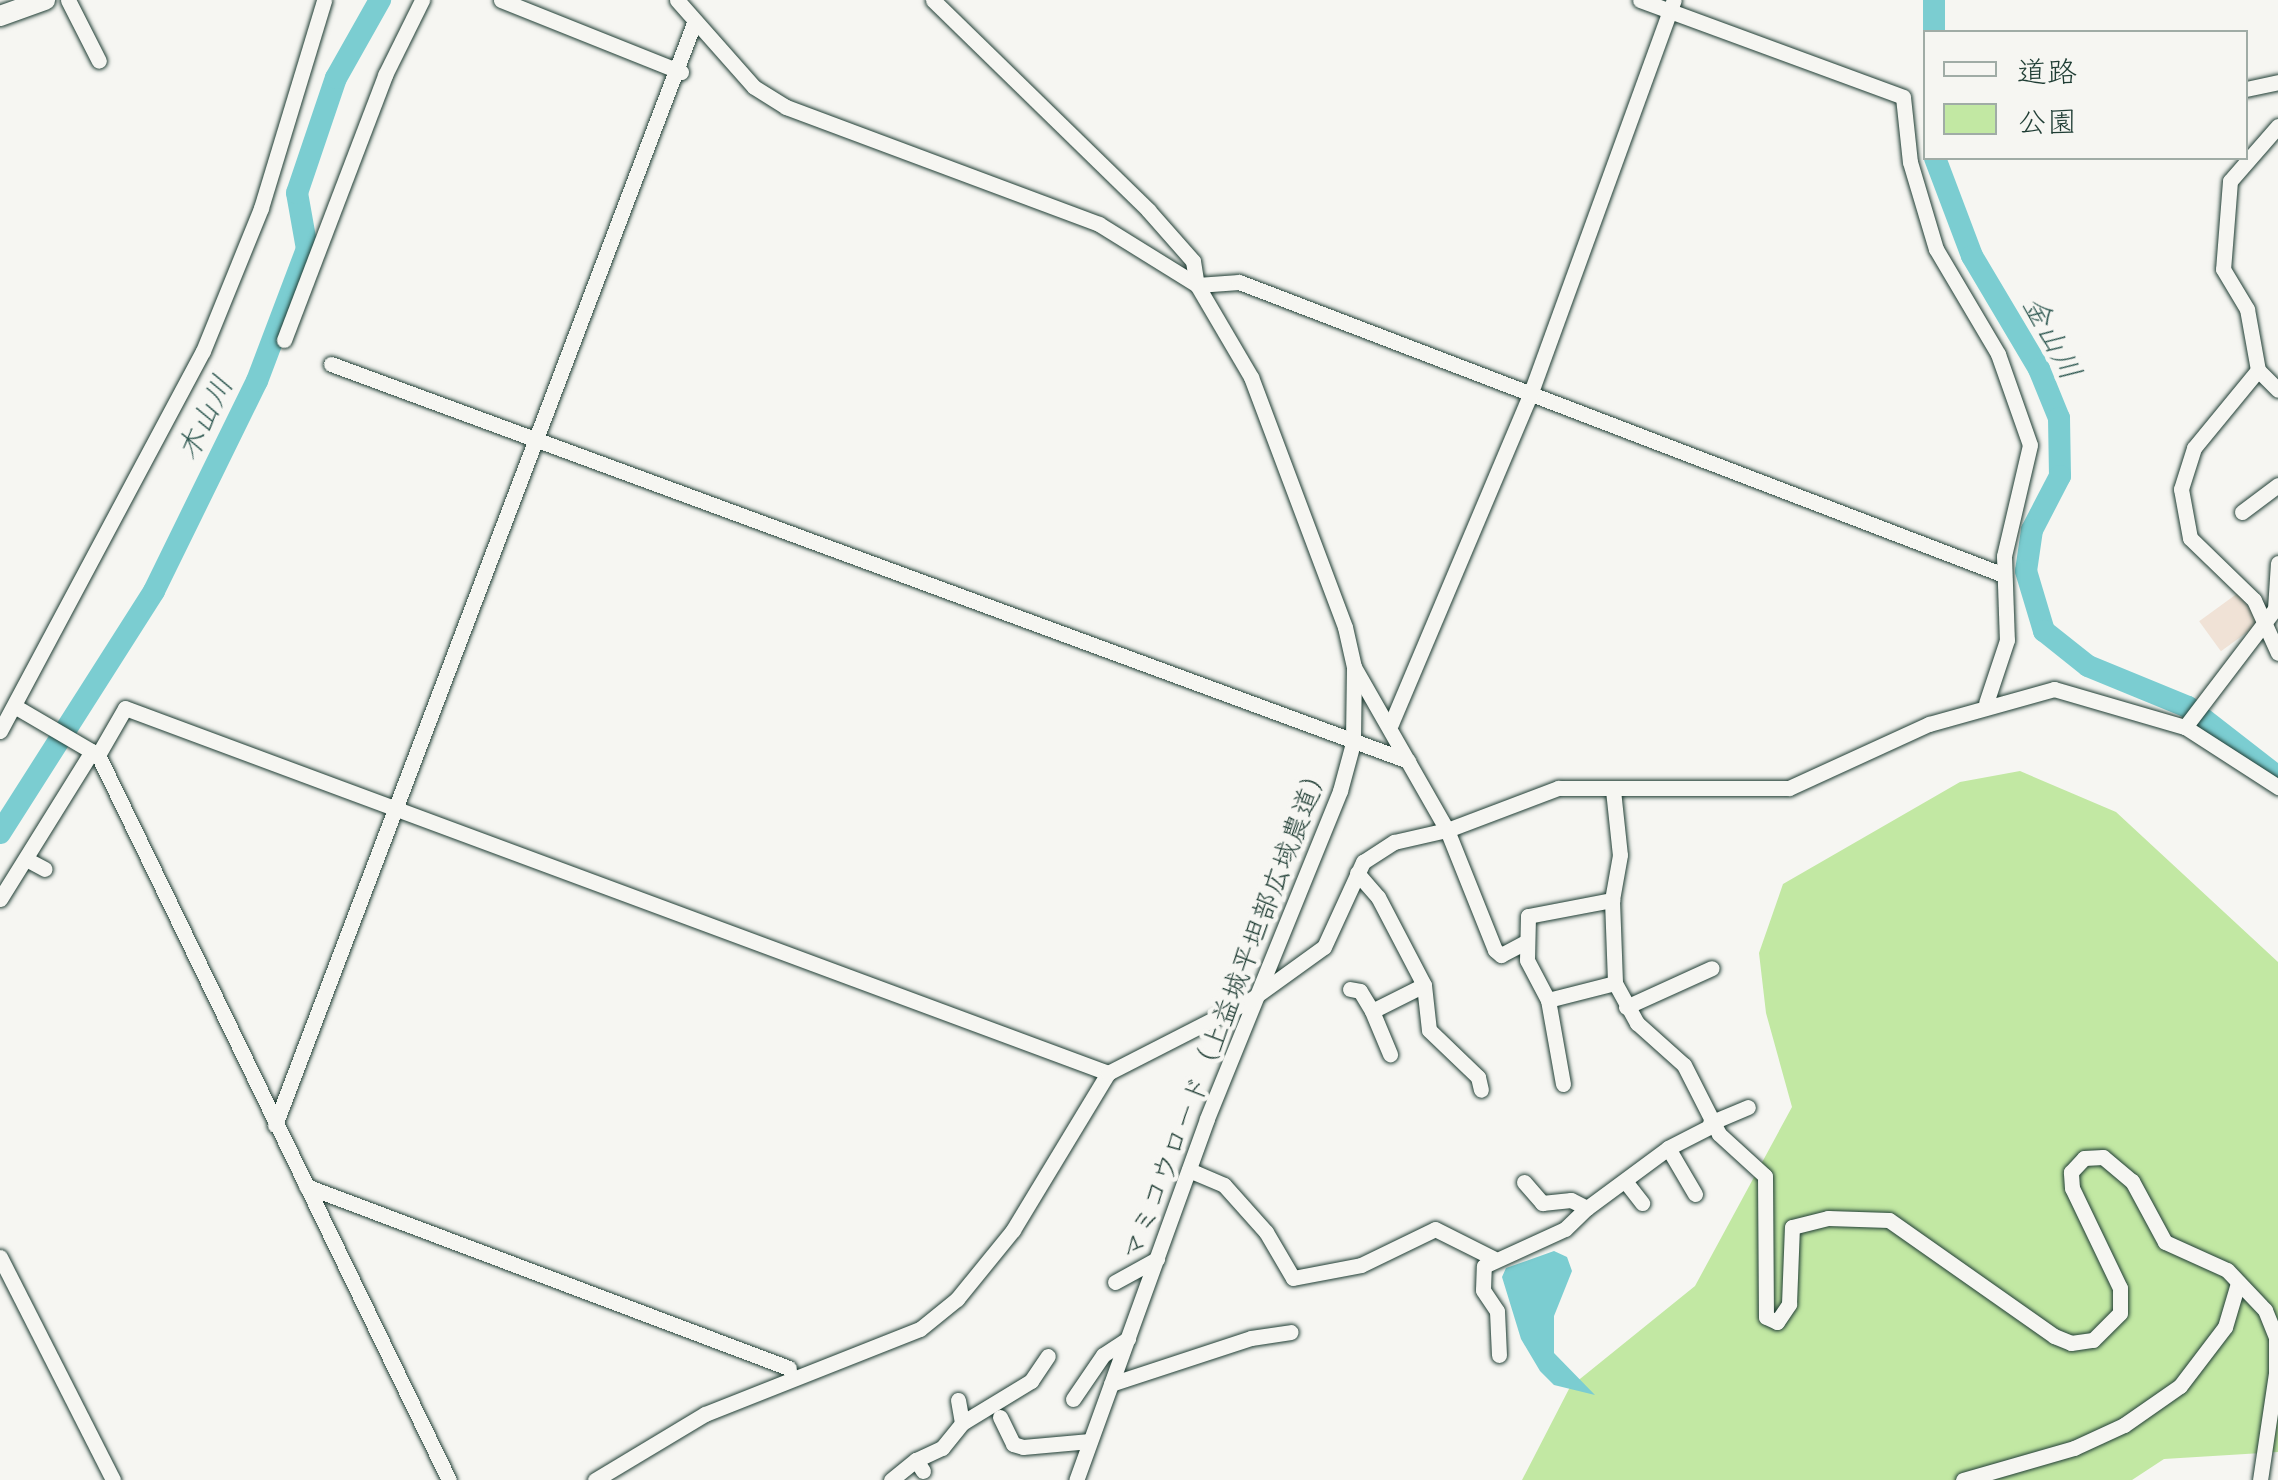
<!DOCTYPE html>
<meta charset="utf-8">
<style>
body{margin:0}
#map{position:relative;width:2278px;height:1480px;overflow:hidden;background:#f6f6f2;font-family:"Shantell Sans","Klee One",sans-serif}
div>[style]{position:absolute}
.built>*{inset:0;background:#f0e2d6;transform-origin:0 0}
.green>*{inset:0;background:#c2e8a3}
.water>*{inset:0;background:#7bcdd1}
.river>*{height:22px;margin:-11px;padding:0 11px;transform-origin:11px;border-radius:11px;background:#7bcdd1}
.roads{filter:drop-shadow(0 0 2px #1f3d34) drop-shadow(0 0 2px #1f3d34)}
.minor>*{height:15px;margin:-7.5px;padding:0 7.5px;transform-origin:7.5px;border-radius:7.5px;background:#f6f6f2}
.major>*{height:20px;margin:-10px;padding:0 10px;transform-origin:10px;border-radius:10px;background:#f6f6f2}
span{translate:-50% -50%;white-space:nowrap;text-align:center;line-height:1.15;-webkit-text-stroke:9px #f6f6f2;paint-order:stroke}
.street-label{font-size:28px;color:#1f3d34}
.water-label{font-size:30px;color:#315a53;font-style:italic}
.legend{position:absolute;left:1923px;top:30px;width:325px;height:130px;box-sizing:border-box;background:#f6f6f2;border:2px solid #a0aca6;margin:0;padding:12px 18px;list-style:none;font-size:30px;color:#1f3d34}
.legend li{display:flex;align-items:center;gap:20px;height:50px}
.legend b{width:50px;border:2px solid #a0aca6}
</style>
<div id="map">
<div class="built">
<i style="left:2238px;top:593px;width:37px;height:48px;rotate:54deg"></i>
</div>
<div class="green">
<i style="clip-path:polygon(2020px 771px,2116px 812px,2278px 962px,2278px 1452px,2164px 1459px,2132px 1480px,1522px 1480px,1570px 1387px,1695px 1286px,1792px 1107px,1766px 1013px,1759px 953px,1783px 884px,1960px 782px)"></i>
</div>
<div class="water">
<i style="clip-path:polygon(1554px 1251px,1567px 1257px,1572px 1271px,1554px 1316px,1554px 1353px,1595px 1395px,1554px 1385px,1540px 1371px,1521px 1339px,1502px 1277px,1506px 1268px)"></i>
</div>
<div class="river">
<i style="left:1934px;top:32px;width:32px;rotate:-90deg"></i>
<i style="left:1935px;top:158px;width:105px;rotate:69.3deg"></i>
<i style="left:1972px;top:256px;width:131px;rotate:59.3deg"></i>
<i style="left:2039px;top:369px;width:53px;rotate:67.8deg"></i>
<i style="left:2059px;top:418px;width:58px;rotate:89deg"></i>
<i style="left:2060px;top:476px;width:61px;rotate:117.4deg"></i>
<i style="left:2032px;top:530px;width:41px;rotate:98.3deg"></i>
<i style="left:2026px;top:571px;width:63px;rotate:73.3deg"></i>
<i style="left:2044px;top:631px;width:56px;rotate:38.5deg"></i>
<i style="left:2088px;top:666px;width:108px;rotate:22.3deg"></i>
<i style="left:2188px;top:707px;width:114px;rotate:37.9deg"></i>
<i style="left:0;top:833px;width:287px;rotate:-57.5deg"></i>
<i style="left:154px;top:591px;width:234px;rotate:-63.9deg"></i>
<i style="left:257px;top:381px;width:141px;rotate:-69.3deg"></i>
<i style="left:307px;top:249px;width:57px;rotate:-100.1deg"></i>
<i style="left:297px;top:193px;width:121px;rotate:-71.3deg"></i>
<i style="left:336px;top:78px;width:90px;rotate:-60.6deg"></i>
</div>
<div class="roads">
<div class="minor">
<i style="left:68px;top:0;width:68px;rotate:63.1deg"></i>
<i style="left:501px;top:0;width:194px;rotate:21.8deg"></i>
<i style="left:677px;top:0;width:116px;rotate:48.5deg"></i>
<i style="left:754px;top:87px;width:38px;rotate:32deg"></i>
<i style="left:786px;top:107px;width:334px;rotate:20.5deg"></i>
<i style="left:1099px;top:224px;width:115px;rotate:31.9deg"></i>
<i style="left:1197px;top:285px;width:107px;rotate:59.6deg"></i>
<i style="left:1251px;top:377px;width:267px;rotate:69.4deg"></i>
<i style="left:1345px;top:627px;width:41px;rotate:77.3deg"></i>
<i style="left:1354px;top:667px;width:76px;rotate:90.8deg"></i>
<i style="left:1353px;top:743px;width:50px;rotate:105.2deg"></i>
<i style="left:1340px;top:791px;width:354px;rotate:112.1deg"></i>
<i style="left:1207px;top:1119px;width:384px;rotate:109.9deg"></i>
<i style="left:933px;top:0;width:301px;rotate:44.3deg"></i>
<i style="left:1148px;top:210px;width:68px;rotate:48.6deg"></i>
<i style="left:1193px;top:261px;width:24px;rotate:81deg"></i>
<i style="left:1197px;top:285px;width:42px;rotate:-4.1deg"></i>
<i style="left:1239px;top:282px;width:819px;rotate:20.96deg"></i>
<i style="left:1640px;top:0;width:280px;rotate:20.2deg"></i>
<i style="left:1903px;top:97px;width:65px;rotate:83.9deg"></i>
<i style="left:1910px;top:162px;width:91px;rotate:73.4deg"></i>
<i style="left:1936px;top:249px;width:122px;rotate:59.4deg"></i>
<i style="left:1998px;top:354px;width:96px;rotate:70.6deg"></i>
<i style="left:2030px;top:445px;width:114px;rotate:103.2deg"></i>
<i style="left:2004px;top:556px;width:84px;rotate:88deg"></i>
<i style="left:2007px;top:640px;width:66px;rotate:108.4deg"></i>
<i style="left:2246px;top:89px;width:33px;rotate:-12deg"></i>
<i style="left:2278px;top:126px;width:73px;rotate:131.1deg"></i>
<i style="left:2230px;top:181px;width:88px;rotate:94.5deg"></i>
<i style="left:2223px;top:269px;width:47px;rotate:59deg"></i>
<i style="left:2247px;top:309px;width:62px;rotate:79.8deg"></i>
<i style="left:2258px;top:370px;width:101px;rotate:129.4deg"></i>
<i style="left:2194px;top:448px;width:43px;rotate:107.6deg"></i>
<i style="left:2181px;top:489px;width:50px;rotate:79.6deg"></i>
<i style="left:2190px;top:538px;width:89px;rotate:44.1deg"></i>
<i style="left:2254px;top:600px;width:58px;rotate:65.6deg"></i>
<i style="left:284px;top:340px;width:284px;rotate:-69.1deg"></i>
<i style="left:385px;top:75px;width:84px;rotate:-63.7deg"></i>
<i style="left:331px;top:364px;width:1148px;rotate:20.23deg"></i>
<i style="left:2258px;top:370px;width:28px;rotate:45deg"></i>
<i style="left:2242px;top:512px;width:45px;rotate:-36.9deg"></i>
<i style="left:1354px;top:667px;width:188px;rotate:60.3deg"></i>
<i style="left:1447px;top:830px;width:119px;rotate:-20.7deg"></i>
<i style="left:1558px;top:788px;width:231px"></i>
<i style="left:1789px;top:788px;width:154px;rotate:-24.6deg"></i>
<i style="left:1929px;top:724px;width:130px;rotate:-15.6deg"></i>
<i style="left:2054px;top:689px;width:136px;rotate:16.2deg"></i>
<i style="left:2185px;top:727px;width:111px;rotate:32.8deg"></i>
<i style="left:16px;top:707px;width:95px;rotate:30.3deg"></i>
<i style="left:98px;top:755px;width:805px;rotate:64.17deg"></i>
<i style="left:1391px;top:724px;width:357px;rotate:-67.1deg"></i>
<i style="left:1530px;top:395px;width:420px;rotate:-70deg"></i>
<i style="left:2185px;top:727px;width:148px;rotate:-52.7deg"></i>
<i style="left:2275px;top:609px;width:46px;rotate:-86.3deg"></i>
<i style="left:0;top:731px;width:431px;rotate:-61.9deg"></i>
<i style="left:203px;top:351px;width:154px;rotate:-67.9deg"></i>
<i style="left:261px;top:208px;width:217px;rotate:-73.1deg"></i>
<i style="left:98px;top:755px;width:54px;rotate:-60.1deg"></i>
<i style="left:125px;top:708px;width:1049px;rotate:20.37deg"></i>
<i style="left:1613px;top:790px;width:65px;rotate:83.9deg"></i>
<i style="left:1620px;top:855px;width:46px;rotate:100.1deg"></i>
<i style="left:1612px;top:900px;width:83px;rotate:87.9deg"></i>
<i style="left:1615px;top:983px;width:46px;rotate:61.2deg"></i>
<i style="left:1637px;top:1023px;width:63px;rotate:41.8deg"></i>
<i style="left:1684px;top:1065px;width:77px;rotate:63.1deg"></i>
<i style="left:1719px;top:1134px;width:62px;rotate:42.4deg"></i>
<i style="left:1765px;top:1176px;width:141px;rotate:89.6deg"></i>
<i style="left:1766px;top:1317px;width:12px;rotate:24deg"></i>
<i style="left:1777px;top:1322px;width:22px;rotate:-56deg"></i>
<i style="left:1789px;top:1304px;width:77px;rotate:-87.8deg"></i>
<i style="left:1792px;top:1227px;width:37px;rotate:-14deg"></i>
<i style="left:1828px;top:1218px;width:61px;rotate:1.9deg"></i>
<i style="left:1889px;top:1220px;width:202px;rotate:35.1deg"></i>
<i style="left:2054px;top:1336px;width:18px;rotate:22deg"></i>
<i style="left:2071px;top:1343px;width:22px;rotate:-8deg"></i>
<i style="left:2093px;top:1340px;width:38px;rotate:-45deg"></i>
<i style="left:2120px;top:1313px;width:25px;rotate:-90deg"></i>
<i style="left:2120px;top:1288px;width:111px;rotate:-115.6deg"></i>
<i style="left:2072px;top:1188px;width:16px;rotate:-94deg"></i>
<i style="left:2071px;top:1172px;width:19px;rotate:-47deg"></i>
<i style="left:2084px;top:1158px;width:19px;rotate:-3deg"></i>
<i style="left:2103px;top:1157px;width:38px;rotate:40deg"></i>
<i style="left:2132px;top:1181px;width:69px;rotate:61.6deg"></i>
<i style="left:2165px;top:1242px;width:68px;rotate:24.3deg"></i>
<i style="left:2227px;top:1270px;width:55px;rotate:46.5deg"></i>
<i style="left:2265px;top:1310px;width:29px;rotate:68deg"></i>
<i style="left:2276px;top:1337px;width:36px;rotate:90deg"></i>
<i style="left:2276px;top:1373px;width:108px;rotate:98.5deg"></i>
<i style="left:26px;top:859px;width:21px;rotate:28deg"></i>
<i style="left:1357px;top:873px;width:32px;rotate:49deg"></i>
<i style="left:1378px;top:897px;width:99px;rotate:62.4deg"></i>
<i style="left:1424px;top:985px;width:58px;rotate:153.4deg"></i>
<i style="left:1372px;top:1011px;width:47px;rotate:67.3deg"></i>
<i style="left:0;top:899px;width:174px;rotate:-58.1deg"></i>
<i style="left:1424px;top:985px;width:45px;rotate:83.7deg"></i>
<i style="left:1429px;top:1030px;width:68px;rotate:43.8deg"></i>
<i style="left:1478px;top:1077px;width:13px;rotate:77deg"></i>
<i style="left:1350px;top:989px;width:10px;rotate:11deg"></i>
<i style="left:1360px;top:991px;width:23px;rotate:59deg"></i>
<i style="left:1548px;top:1000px;width:45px;rotate:-117.7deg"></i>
<i style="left:1527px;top:960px;width:44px;rotate:-88.7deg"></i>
<i style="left:1528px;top:916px;width:86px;rotate:-10.8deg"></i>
<i style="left:1626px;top:1007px;width:94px;rotate:-24.4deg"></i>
<i style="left:1563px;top:1084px;width:85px;rotate:-100.1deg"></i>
<i style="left:1548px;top:1000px;width:69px;rotate:-14.2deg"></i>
<i style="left:1710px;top:1123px;width:41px;rotate:-22.8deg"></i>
<i style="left:275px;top:1125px;width:1179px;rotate:-69.18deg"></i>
<i style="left:1189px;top:1170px;width:38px;rotate:23deg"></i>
<i style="left:1224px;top:1185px;width:63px;rotate:48.2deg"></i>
<i style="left:1266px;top:1232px;width:53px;rotate:59.6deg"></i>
<i style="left:1293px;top:1278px;width:69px;rotate:-10.8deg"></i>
<i style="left:1361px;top:1265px;width:82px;rotate:-25.9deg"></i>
<i style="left:1435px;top:1229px;width:65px;rotate:26.6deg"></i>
<i style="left:1625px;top:1181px;width:28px;rotate:52deg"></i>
<i style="left:1524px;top:1182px;width:28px;rotate:49deg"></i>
<i style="left:1542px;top:1203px;width:29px;rotate:-6deg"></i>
<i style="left:1571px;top:1200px;width:18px;rotate:27deg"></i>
<i style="left:1587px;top:1208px;width:101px;rotate:-36.5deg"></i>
<i style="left:306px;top:1186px;width:516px;rotate:20.65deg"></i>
<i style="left:1695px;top:1194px;width:53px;rotate:-120.4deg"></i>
<i style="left:1668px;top:1148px;width:51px;rotate:-27.1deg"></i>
<i style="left:0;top:1257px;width:250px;rotate:63.1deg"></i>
<i style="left:1115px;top:1282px;width:48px;rotate:-28.7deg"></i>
<i style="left:1499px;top:1355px;width:44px;rotate:-92.6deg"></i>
<i style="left:1497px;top:1311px;width:25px;rotate:-124deg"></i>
<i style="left:1483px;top:1290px;width:24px;rotate:-88deg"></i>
<i style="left:1484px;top:1266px;width:89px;rotate:-24.6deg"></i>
<i style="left:1565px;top:1229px;width:30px;rotate:-44deg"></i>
<i style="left:1111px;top:1384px;width:147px;rotate:-18.2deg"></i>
<i style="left:1251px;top:1338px;width:40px;rotate:-8.5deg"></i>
<i style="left:1073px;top:1399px;width:53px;rotate:-55.7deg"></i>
<i style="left:1103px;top:1355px;width:30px;rotate:-33deg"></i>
<i style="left:958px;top:1400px;width:23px;rotate:80deg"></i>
<i style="left:1000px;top:1417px;width:30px;rotate:64deg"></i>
<i style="left:1013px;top:1444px;width:10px;rotate:17deg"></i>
<i style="left:1023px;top:1447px;width:67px;rotate:-5.1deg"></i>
<i style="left:923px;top:1471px;width:13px;rotate:-122deg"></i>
<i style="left:916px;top:1460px;width:29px;rotate:-25deg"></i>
<i style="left:942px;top:1448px;width:32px;rotate:-51deg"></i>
<i style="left:962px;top:1423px;width:81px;rotate:-31.3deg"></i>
<i style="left:1031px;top:1381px;width:30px;rotate:-56deg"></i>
<i style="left:595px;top:1480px;width:128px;rotate:-31deg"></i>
<i style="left:705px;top:1414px;width:231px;rotate:-21.6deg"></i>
<i style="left:920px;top:1329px;width:48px;rotate:-39deg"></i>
<i style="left:957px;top:1299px;width:89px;rotate:-50.9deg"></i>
<i style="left:1013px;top:1230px;width:184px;rotate:-58.8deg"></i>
<i style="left:1108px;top:1073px;width:158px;rotate:-27.1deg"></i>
<i style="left:1249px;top:1001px;width:92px;rotate:-35.8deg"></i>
<i style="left:1324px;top:947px;width:94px;rotate:-65.4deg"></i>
<i style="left:1363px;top:862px;width:37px;rotate:-33deg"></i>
<i style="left:1394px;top:842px;width:54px;rotate:-12.8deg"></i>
<i style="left:1447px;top:830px;width:129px;rotate:68.2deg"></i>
<i style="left:1495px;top:950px;width:8px;rotate:40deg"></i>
<i style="left:1501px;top:955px;width:26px;rotate:-28deg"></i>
<i style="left:891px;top:1480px;width:32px;rotate:-39deg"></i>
<i style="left:1963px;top:1480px;width:116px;rotate:-16.1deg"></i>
<i style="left:2074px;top:1448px;width:55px;rotate:-24.7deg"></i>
<i style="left:2124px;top:1425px;width:68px;rotate:-34.9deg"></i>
<i style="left:2180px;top:1386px;width:74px;rotate:-52.7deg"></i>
<i style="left:2225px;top:1327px;width:46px;rotate:-73.5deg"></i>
</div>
<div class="major">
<i style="left:0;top:16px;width:48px;rotate:-19.6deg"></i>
</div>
</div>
<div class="street-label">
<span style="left:1225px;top:1011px;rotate:-69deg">マミコウロード（上益城平坦部広域農道）</span>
</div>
<div class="water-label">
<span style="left:2052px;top:338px;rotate:62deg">金山川</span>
<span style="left:205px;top:418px;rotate:-64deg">木山川</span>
</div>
<ul class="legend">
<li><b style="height:12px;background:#f6f6f2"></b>道路</li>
<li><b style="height:28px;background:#c2e8a3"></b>公園</li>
</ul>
</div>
